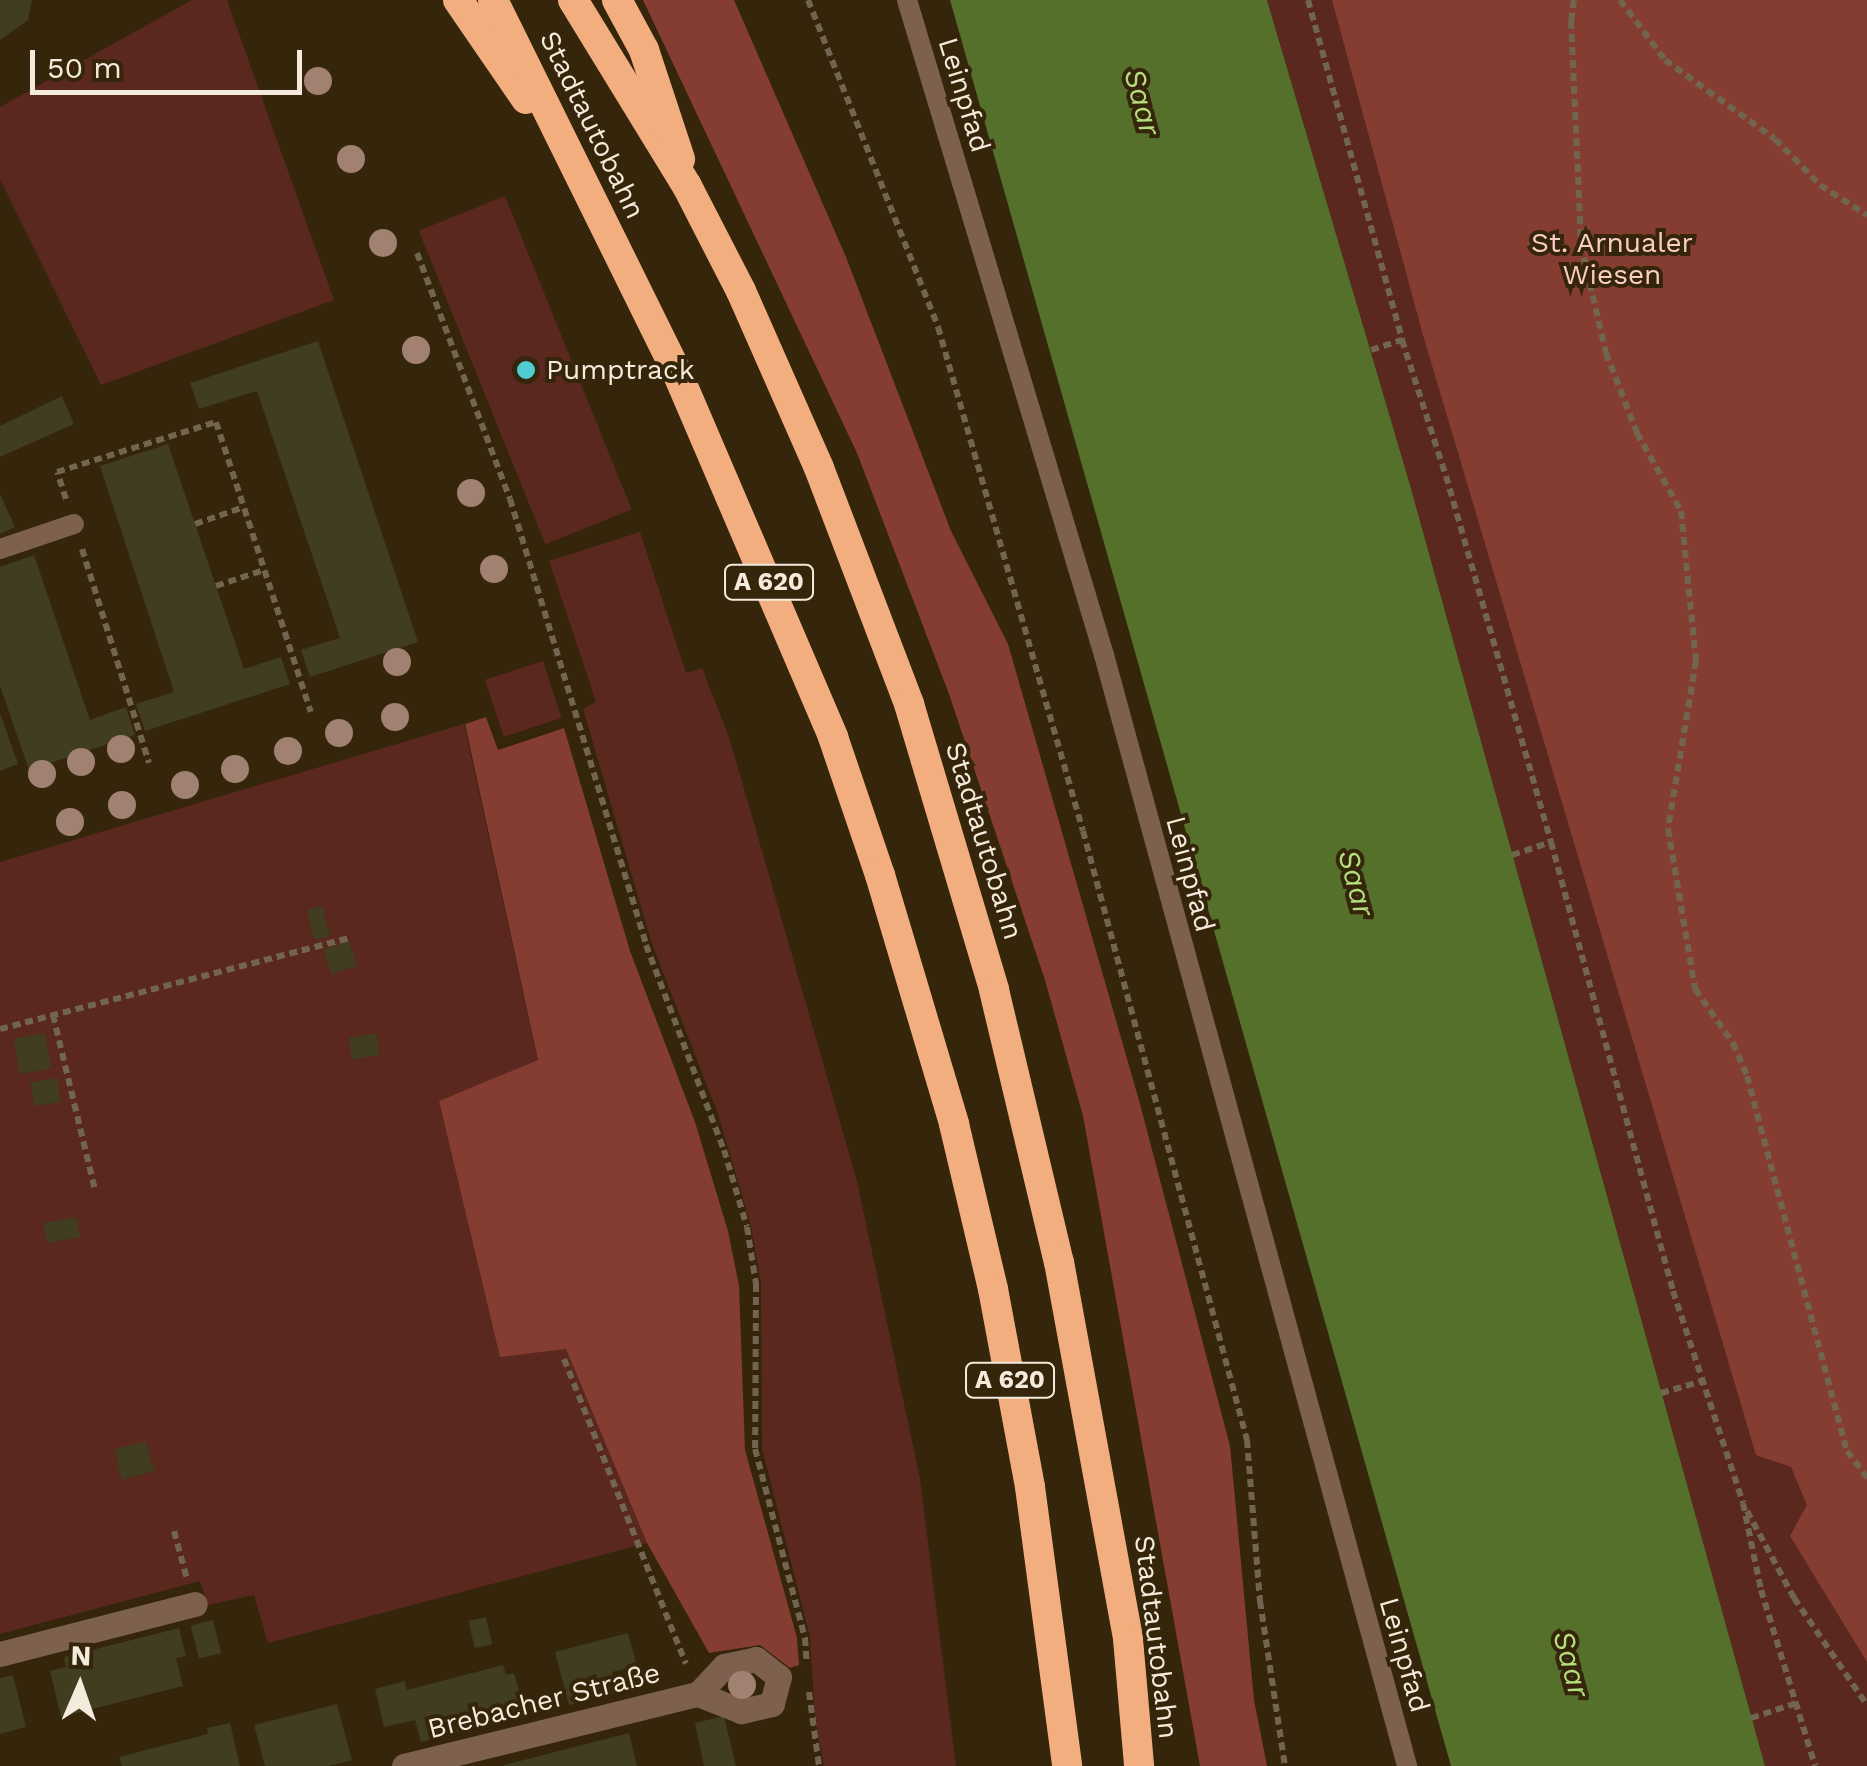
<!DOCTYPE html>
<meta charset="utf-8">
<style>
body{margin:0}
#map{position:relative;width:1867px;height:1766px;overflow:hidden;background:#34250b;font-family:"Work Sans",sans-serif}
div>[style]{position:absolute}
.green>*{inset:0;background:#5b2820;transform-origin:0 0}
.forest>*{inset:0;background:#853d31}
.water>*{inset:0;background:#54702b}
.building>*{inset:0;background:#403d20;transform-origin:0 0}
.path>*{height:6px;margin-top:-3px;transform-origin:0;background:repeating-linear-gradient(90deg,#72654f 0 8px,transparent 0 13px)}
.lane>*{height:20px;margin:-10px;padding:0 10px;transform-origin:10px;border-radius:10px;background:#7d614e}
.street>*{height:25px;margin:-12.5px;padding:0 12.5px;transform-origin:12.5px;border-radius:12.5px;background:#7d614e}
.highway>*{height:30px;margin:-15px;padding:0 15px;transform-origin:15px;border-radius:15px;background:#f3ae7f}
.trees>*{width:28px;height:28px;margin:-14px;border-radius:50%;background:#a18171}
.dots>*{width:28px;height:28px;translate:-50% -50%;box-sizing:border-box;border:5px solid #34250b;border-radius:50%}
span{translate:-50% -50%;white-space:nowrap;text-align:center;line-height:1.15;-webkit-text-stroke:8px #34250b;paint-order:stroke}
.shield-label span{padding:2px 8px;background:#34250b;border:2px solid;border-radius:8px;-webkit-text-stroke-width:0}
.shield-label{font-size:25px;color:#f5ebdc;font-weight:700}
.street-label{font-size:28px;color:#f5ebdc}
.park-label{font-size:28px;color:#fbcdc5}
.poi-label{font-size:28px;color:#f5ebdc}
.left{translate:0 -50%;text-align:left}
.water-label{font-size:30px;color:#b4de7e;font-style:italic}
.north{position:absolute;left:30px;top:1636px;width:100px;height:100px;-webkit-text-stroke:8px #34250b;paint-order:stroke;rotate:2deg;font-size:28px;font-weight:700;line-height:40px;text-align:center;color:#f5ebdc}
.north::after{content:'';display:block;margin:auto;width:35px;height:45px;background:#f5ebdc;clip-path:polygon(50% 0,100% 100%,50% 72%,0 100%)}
.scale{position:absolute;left:30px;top:50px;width:272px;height:45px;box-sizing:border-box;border:5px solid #f5ebdc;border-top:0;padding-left:12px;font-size:30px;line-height:35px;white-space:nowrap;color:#f5ebdc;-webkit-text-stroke:8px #34250b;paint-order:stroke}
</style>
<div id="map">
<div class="green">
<i style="clip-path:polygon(192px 0,227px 0,334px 300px,101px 385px,0 179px,0 107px)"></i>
<i style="clip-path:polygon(1267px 0,1867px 0,1867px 1766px,1765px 1766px,1410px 485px)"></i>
<i style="left:505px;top:196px;width:338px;height:93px;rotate:68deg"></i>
<i style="clip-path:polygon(640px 532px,686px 673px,702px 668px,730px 740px,857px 1181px,920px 1479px,956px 1766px,824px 1766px,815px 1719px,810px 1637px,762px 1448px,761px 1284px,751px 1226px,718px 1114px,652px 944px,583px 709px,596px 702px,549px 561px)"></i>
<i style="left:543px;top:661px;width:60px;height:61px;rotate:72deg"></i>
<i style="clip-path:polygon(464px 724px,538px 1061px,439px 1101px,500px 1356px,566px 1349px,647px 1543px,268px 1643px,254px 1595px,208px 1605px,200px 1581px,0 1634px,0 862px)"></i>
</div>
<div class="forest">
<i style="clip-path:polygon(643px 0,734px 0,846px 257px,951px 531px,1008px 644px,1140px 1104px,1230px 1446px,1254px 1700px,1267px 1766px,1200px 1766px,1083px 1116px,1045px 980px,949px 694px,857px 453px)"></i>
<i style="clip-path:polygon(1332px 0,1867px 0,1867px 1662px,1790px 1536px,1807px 1505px,1791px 1467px,1756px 1455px,1423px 335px)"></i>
<i style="clip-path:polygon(486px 717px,498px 750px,564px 728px,630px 951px,695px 1122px,728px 1231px,739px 1286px,745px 1450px,797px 1638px,799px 1665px,790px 1668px,760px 1645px,709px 1653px,647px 1543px,566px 1349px,500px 1357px,439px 1101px,538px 1060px,465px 724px)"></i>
</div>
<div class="water">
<i style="clip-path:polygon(950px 0,1267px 0,1410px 485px,1765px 1766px,1451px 1766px)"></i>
</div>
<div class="building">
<i style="clip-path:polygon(0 0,32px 0,28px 20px,0 40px)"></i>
<i style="clip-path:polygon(318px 341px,418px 642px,310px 677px,301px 650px,340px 638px,257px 391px,199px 409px,190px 383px)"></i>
<i style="clip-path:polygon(62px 396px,74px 424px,0 457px,0 426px)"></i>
<i style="clip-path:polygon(168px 444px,244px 669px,281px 657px,290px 684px,145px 731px,136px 704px,174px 692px,100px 466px)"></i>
<i style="clip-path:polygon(0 494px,15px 527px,0 534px)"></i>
<i style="clip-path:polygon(34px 555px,90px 720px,126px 707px,135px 735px,29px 770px,0 686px,0 567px)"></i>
<i style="clip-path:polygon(0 713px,18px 764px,0 771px)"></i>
<i style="left:322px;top:906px;width:31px;height:16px;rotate:75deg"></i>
<i style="left:349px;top:941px;width:26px;height:27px;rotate:72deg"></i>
<i style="left:45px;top:1033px;width:36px;height:32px;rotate:80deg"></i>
<i style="left:376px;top:1033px;width:22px;height:28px;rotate:80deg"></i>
<i style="left:57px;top:1078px;width:24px;height:27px;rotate:81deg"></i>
<i style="left:76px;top:1217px;width:20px;height:33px;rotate:79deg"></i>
<i style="left:146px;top:1441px;width:31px;height:33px;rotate:75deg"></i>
<i style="left:486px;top:1617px;width:28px;height:18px;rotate:77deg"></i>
<i style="left:213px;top:1620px;width:34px;height:23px;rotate:76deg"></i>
<i style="clip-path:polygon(179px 1628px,186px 1656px,176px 1658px,183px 1686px,61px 1717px,50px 1671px,66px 1667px,64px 1657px)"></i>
<i style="clip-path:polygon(628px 1633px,637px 1666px,612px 1672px,617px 1693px,569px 1705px,555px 1652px)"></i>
<i style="clip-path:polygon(503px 1665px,506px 1675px,514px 1673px,526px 1715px,421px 1742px,415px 1720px,384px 1727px,375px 1689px,405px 1681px,407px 1690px)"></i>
<i style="clip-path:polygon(13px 1675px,26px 1727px,0 1734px,0 1678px)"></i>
<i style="clip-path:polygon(337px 1704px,352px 1760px,329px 1766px,265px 1766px,254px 1725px)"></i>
<i style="clip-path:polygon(724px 1716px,736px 1766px,704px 1766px,695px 1723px)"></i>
<i style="clip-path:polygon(230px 1723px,240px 1766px,122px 1766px,119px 1757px,208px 1734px,207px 1728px)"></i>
<i style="clip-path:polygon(629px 1733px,637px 1766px,504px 1766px,504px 1765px)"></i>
</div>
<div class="path">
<i style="left:808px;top:0;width:352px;rotate:68.3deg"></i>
<i style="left:938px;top:327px;width:524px;rotate:73.95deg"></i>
<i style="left:1083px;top:831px;width:631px;rotate:74.93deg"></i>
<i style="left:1247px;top:1440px;width:162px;rotate:85.4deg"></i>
<i style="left:1260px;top:1601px;width:167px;rotate:81.4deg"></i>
<i style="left:1308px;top:0;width:353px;rotate:74.5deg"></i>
<i style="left:1402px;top:340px;width:143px;rotate:72.1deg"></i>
<i style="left:1446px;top:476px;width:381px;rotate:74deg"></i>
<i style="left:1551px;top:842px;width:465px;rotate:74.8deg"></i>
<i style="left:1673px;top:1291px;width:223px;rotate:71.7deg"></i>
<i style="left:1743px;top:1503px;width:89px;rotate:78.3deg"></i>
<i style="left:1761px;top:1590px;width:184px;rotate:72.9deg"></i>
<i style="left:1574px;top:0;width:21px;rotate:98deg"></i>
<i style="left:1571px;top:21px;width:224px;rotate:87.4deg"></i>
<i style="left:1581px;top:245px;width:111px;rotate:77deg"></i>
<i style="left:1606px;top:353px;width:86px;rotate:68.8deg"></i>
<i style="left:1637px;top:433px;width:90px;rotate:60.6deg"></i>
<i style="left:1681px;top:511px;width:151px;rotate:84.3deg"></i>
<i style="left:1696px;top:661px;width:170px;rotate:99.5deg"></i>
<i style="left:1668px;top:829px;width:162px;rotate:80.4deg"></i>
<i style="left:1695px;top:989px;width:66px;rotate:54.9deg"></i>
<i style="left:1733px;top:1043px;width:36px;rotate:67deg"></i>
<i style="left:1747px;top:1076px;width:388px;rotate:75.1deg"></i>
<i style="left:1847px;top:1451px;width:34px;rotate:53deg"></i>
<i style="left:1620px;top:0;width:75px;rotate:53.1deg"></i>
<i style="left:1665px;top:60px;width:135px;rotate:35.7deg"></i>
<i style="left:1775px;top:139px;width:64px;rotate:45.6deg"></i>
<i style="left:1820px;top:185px;width:56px;rotate:32.6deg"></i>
<i style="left:417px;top:253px;width:263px;rotate:69.3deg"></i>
<i style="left:510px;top:499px;width:466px;rotate:73deg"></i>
<i style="left:646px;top:945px;width:219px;rotate:69.2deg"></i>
<i style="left:724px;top:1150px;width:80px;rotate:73.4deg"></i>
<i style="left:747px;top:1227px;width:58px;rotate:81deg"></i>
<i style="left:756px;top:1284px;width:165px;rotate:90.3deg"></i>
<i style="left:755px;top:1449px;width:196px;rotate:75.2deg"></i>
<i style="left:805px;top:1638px;width:26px;rotate:86deg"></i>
<i style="left:1371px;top:350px;width:33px;rotate:-18deg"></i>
<i style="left:66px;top:499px;width:28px;rotate:-108deg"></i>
<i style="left:57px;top:472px;width:167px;rotate:-17.5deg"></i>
<i style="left:216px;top:422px;width:305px;rotate:71.9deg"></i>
<i style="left:195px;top:524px;width:52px;rotate:-19.1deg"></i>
<i style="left:82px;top:549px;width:224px;rotate:72.6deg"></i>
<i style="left:216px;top:586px;width:51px;rotate:-18.4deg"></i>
<i style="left:1512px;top:855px;width:41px;rotate:-18.4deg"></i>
<i style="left:53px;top:1015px;width:180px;rotate:76.5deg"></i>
<i style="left:0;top:1029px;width:362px;rotate:-14.6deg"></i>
<i style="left:564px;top:1359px;width:328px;rotate:68.2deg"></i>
<i style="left:1661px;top:1393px;width:44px;rotate:-15.9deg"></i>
<i style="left:1747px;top:1511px;width:99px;rotate:61.6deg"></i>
<i style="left:1794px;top:1598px;width:130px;rotate:55.7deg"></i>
<i style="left:174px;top:1531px;width:50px;rotate:74.8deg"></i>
<i style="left:809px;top:1692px;width:75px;rotate:82.3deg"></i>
<i style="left:1751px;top:1718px;width:48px;rotate:-18.1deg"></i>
</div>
<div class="lane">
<i style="left:907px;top:0;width:684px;rotate:73.26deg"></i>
<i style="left:1104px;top:655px;width:1152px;rotate:74.74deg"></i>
<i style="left:0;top:549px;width:78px;rotate:-18.7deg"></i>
</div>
<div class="street">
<i style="left:0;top:1654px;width:201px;rotate:-14.4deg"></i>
<i style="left:404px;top:1766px;width:303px;rotate:-13.8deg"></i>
<i style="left:698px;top:1694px;width:38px;rotate:-47deg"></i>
<i style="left:724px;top:1666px;width:33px;rotate:-12deg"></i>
<i style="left:756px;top:1659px;width:29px;rotate:38deg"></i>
<i style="left:779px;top:1677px;width:28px;rotate:105deg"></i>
<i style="left:772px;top:1704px;width:32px;rotate:167deg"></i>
<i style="left:741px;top:1711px;width:46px;rotate:-158.4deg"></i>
</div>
<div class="highway">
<i style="left:458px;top:0;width:120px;rotate:55.5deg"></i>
<i style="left:493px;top:0;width:420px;rotate:63.7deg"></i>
<i style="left:679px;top:377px;width:392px;rotate:66.8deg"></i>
<i style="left:833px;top:737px;width:146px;rotate:71.2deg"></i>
<i style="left:880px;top:875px;width:260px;rotate:73.4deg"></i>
<i style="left:954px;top:1124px;width:170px;rotate:76.7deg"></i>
<i style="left:993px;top:1289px;width:201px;rotate:79.4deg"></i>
<i style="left:1030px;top:1487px;width:281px;rotate:82.4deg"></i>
<i style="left:573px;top:0;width:218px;rotate:58.5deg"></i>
<i style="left:687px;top:186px;width:118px;rotate:62.8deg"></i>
<i style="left:741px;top:291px;width:193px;rotate:66.2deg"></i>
<i style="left:819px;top:468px;width:253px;rotate:69.1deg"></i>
<i style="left:909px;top:704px;width:298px;rotate:73.4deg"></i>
<i style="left:994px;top:990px;width:280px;rotate:76.6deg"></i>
<i style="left:1059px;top:1262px;width:383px;rotate:79.6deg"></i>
<i style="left:1128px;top:1639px;width:127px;rotate:85deg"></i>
<i style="left:617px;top:0;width:57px;rotate:61.6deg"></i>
<i style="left:644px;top:50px;width:115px;rotate:71.7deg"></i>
</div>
<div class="trees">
<i style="left:318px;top:81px"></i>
<i style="left:351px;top:159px"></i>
<i style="left:383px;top:243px"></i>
<i style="left:416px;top:350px"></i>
<i style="left:471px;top:493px"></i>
<i style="left:494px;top:569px"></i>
<i style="left:397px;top:662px"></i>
<i style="left:395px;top:717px"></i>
<i style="left:339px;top:733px"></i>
<i style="left:121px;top:749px"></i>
<i style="left:288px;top:751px"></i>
<i style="left:81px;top:762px"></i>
<i style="left:235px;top:769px"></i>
<i style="left:42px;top:774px"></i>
<i style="left:185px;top:785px"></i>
<i style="left:122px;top:805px"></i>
<i style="left:70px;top:822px"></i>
<i style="left:742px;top:1685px"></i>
</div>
<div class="dots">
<i style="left:526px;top:370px;background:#51ccd4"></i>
</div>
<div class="shield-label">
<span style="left:769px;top:582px">A 620</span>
<span style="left:1010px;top:1380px">A 620</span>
</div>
<div class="street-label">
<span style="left:964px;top:95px;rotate:73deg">Leinpfad</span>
<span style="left:592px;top:125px;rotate:64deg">Stadtautobahn</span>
<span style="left:984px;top:841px;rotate:73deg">Stadtautobahn</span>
<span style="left:1190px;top:874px;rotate:75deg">Leinpfad</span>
<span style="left:1156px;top:1637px;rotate:83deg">Stadtautobahn</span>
<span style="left:1404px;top:1655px;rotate:74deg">Leinpfad</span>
<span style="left:544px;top:1701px;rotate:-14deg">Brebacher Straße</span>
</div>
<div class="park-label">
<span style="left:1612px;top:259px">St. Arnualer<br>Wiesen</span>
</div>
<div class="poi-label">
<span class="left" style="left:546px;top:370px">Pumptrack</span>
</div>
<div class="water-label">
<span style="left:1142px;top:102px;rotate:75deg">Saar</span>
<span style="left:1356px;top:883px;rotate:75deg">Saar</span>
<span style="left:1571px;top:1664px;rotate:75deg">Saar</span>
</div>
<div class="north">N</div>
<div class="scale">50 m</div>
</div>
